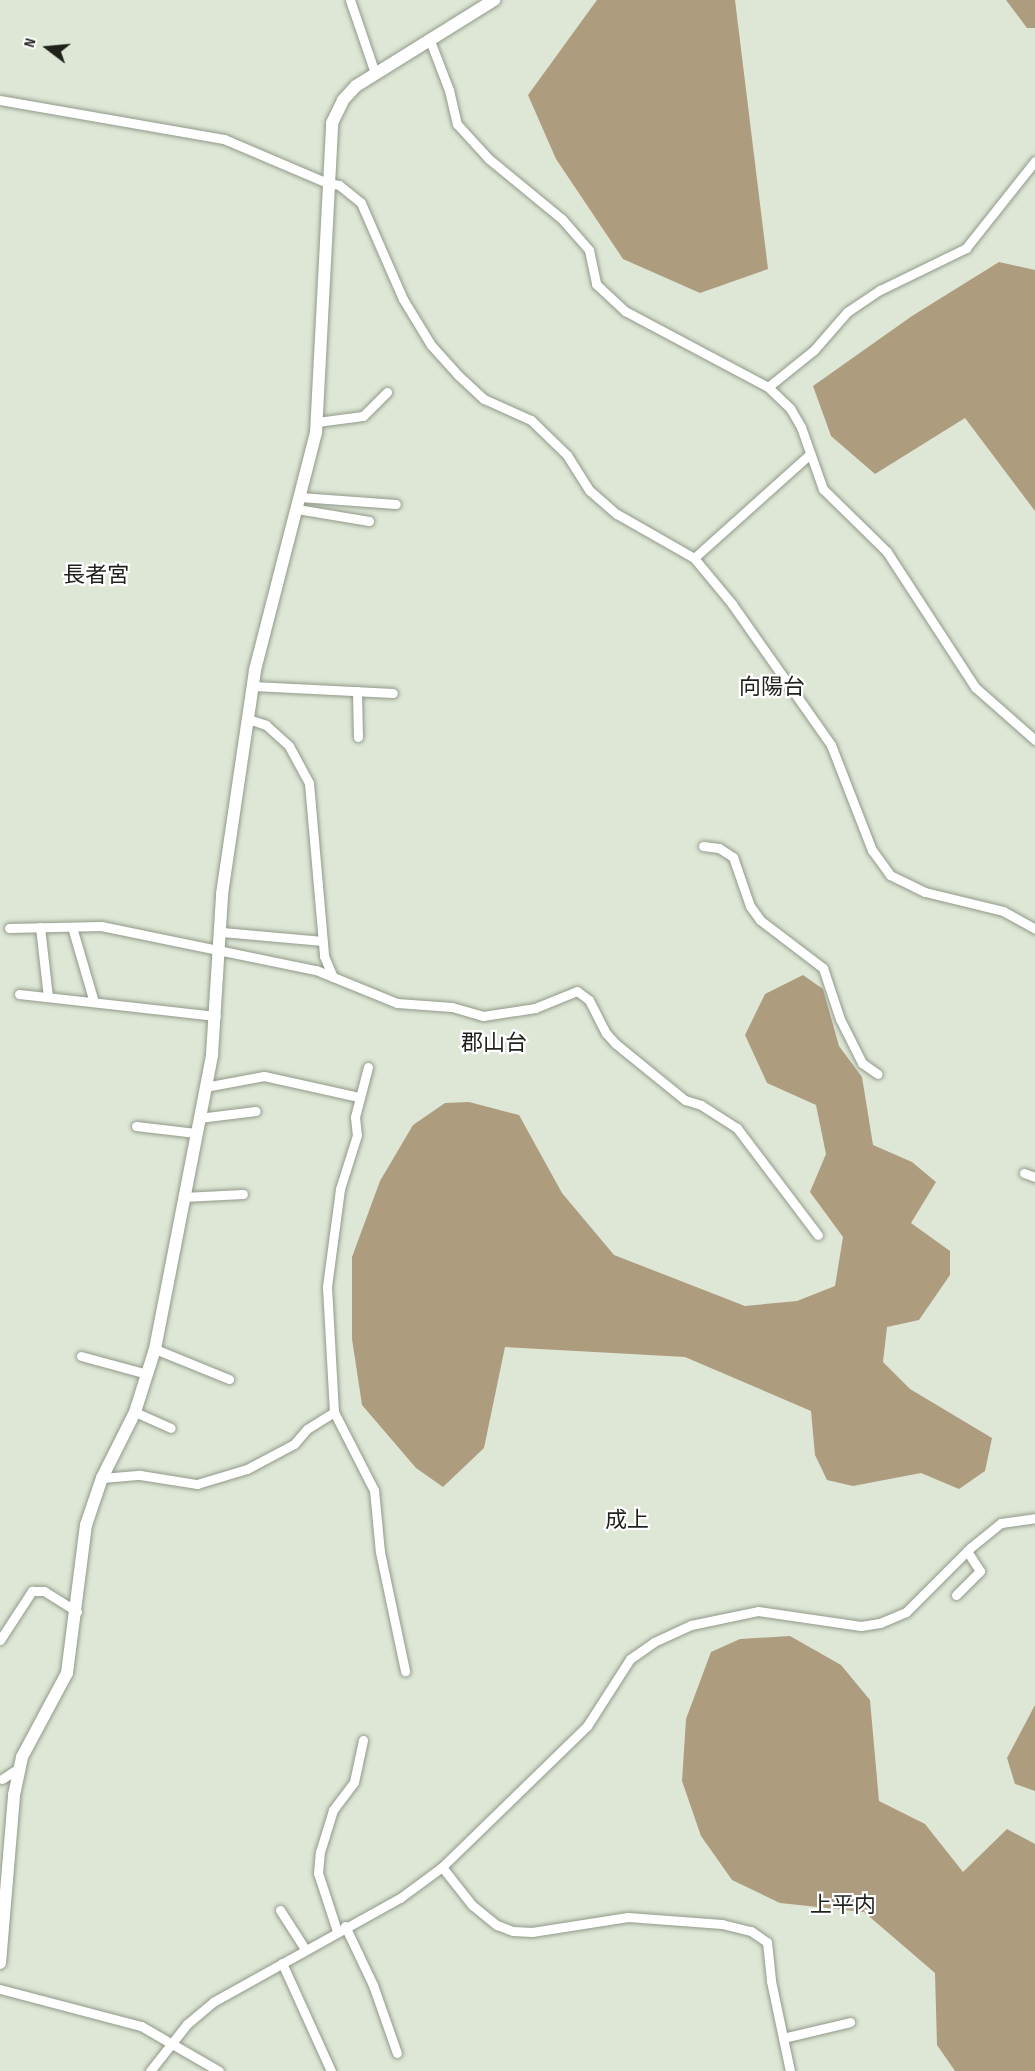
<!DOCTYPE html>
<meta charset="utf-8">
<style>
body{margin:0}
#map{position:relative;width:1035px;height:2071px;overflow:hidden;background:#dee7d6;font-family:"Sofia Sans Condensed","Noto Sans JP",sans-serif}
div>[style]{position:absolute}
.forest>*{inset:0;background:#ae9c7f}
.roads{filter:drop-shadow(0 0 2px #919a8a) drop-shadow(0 0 2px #919a8a)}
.minor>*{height:9px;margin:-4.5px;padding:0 4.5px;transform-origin:4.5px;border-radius:4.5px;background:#fff}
.tertiary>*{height:12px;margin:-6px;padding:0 6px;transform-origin:6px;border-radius:6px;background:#fff}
span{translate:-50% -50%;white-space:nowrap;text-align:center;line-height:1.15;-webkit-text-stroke:4.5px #fff;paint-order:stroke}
.quarter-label{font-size:22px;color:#1f221b}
.north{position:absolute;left:18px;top:18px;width:60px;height:60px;-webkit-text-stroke:4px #fff;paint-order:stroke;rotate:286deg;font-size:16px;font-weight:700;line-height:24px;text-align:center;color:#1f221b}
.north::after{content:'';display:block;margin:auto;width:21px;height:27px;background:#1f221b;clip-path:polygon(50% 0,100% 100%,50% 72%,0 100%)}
</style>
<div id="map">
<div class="forest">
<i style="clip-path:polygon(597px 0,735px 0,768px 269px,700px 293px,623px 259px,556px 159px,528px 95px)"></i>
<i style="clip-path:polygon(1006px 0,1035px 0,1035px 28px,1027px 28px)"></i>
<i style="clip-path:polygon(999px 262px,1035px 270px,1035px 511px,965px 418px,875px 474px,831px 436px,813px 386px,912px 316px)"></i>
<i style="clip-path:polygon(803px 975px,823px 989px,839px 1046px,862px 1077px,873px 1145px,912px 1162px,936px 1182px,911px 1223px,950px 1251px,950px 1275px,919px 1320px,887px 1327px,883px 1362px,910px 1389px,992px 1438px,985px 1471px,959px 1489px,921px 1473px,853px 1486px,827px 1480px,815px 1455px,811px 1411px,685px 1357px,505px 1347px,484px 1448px,443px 1487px,416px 1468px,362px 1405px,352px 1339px,352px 1257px,380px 1181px,413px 1125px,445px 1103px,469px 1102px,519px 1115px,562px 1193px,614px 1255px,745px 1306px,797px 1301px,835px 1286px,843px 1237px,810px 1192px,826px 1154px,816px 1105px,767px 1083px,745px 1035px,765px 994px)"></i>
<i style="clip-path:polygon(790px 1636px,841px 1665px,870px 1700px,879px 1801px,925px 1824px,963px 1872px,1007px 1829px,1035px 1844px,1035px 2071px,955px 2071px,937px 2045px,935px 1973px,864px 1912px,780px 1903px,732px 1880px,701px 1836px,682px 1781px,686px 1719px,711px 1652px,740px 1639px)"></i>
<i style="clip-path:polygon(1035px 1705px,1035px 1791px,1015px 1784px,1007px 1758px)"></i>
</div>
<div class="roads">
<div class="minor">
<i style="left:350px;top:0;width:77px;rotate:71.1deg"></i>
<i style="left:429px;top:38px;width:56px;rotate:69deg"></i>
<i style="left:449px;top:90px;width:35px;rotate:77deg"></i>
<i style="left:457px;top:124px;width:47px;rotate:47.6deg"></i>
<i style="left:489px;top:159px;width:94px;rotate:39.4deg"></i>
<i style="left:562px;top:219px;width:41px;rotate:48.9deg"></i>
<i style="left:589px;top:250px;width:35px;rotate:78deg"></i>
<i style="left:596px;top:284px;width:40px;rotate:43deg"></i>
<i style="left:625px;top:311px;width:162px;rotate:28deg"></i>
<i style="left:768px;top:387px;width:30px;rotate:44deg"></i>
<i style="left:790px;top:408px;width:22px;rotate:60deg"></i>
<i style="left:801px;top:427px;width:66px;rotate:70.5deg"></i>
<i style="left:823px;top:489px;width:90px;rotate:44.5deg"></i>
<i style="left:887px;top:552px;width:161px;rotate:56.9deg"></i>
<i style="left:975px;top:687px;width:80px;rotate:41.5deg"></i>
<i style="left:0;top:100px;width:227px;rotate:9.9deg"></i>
<i style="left:224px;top:139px;width:112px;rotate:23.1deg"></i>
<i style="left:327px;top:183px;width:12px;rotate:9deg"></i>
<i style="left:339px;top:185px;width:28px;rotate:39deg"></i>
<i style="left:361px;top:203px;width:105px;rotate:66.4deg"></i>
<i style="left:403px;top:299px;width:54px;rotate:58.7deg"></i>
<i style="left:431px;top:345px;width:40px;rotate:48deg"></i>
<i style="left:458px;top:375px;width:35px;rotate:43deg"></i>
<i style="left:484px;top:399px;width:51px;rotate:24.1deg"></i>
<i style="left:531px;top:420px;width:50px;rotate:44.2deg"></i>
<i style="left:567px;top:455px;width:41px;rotate:57.8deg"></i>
<i style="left:589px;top:490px;width:37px;rotate:41deg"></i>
<i style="left:617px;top:514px;width:89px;rotate:29.7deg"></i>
<i style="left:694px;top:558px;width:60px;rotate:50.4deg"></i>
<i style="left:732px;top:604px;width:172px;rotate:54.9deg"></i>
<i style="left:831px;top:745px;width:113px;rotate:68.7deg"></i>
<i style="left:872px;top:850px;width:31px;rotate:54deg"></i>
<i style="left:890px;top:875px;width:39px;rotate:26deg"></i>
<i style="left:925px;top:892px;width:80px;rotate:13.7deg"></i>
<i style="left:1003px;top:911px;width:37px;rotate:29deg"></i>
<i style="left:768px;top:387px;width:59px;rotate:-38.8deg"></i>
<i style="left:814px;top:350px;width:50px;rotate:-49deg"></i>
<i style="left:847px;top:312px;width:40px;rotate:-34deg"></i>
<i style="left:880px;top:290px;width:96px;rotate:-26deg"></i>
<i style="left:966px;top:248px;width:111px;rotate:-51.6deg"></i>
<i style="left:317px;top:422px;width:46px;rotate:-7.4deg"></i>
<i style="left:363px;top:416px;width:34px;rotate:-45deg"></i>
<i style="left:300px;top:497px;width:96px;rotate:4.2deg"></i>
<i style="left:297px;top:509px;width:73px;rotate:9.5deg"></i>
<i style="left:694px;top:558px;width:156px;rotate:-41.9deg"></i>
<i style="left:253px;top:686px;width:140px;rotate:2.9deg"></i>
<i style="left:357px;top:691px;width:46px;rotate:88.8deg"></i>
<i style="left:248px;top:719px;width:19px;rotate:18deg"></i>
<i style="left:266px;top:725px;width:31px;rotate:42deg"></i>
<i style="left:289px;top:746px;width:42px;rotate:61.6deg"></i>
<i style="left:309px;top:783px;width:174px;rotate:85deg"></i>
<i style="left:324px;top:956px;width:23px;rotate:67deg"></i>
<i style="left:703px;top:846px;width:16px;rotate:7deg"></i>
<i style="left:719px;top:848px;width:17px;rotate:33deg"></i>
<i style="left:733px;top:857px;width:52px;rotate:70.9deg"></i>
<i style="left:750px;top:906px;width:17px;rotate:54deg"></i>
<i style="left:760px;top:920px;width:79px;rotate:37.3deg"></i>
<i style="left:823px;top:968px;width:54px;rotate:71.6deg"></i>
<i style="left:840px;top:1019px;width:49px;rotate:63.4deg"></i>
<i style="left:862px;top:1063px;width:19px;rotate:35deg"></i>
<i style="left:40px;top:927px;width:70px;rotate:83.5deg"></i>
<i style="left:72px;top:927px;width:78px;rotate:73.7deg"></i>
<i style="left:9px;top:928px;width:92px;rotate:-1.2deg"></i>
<i style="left:101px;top:926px;width:219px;rotate:11.6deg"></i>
<i style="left:316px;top:970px;width:87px;rotate:22.2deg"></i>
<i style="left:397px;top:1003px;width:55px;rotate:4.2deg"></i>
<i style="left:452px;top:1007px;width:32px;rotate:16deg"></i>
<i style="left:483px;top:1016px;width:53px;rotate:-8.7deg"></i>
<i style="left:535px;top:1008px;width:45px;rotate:-22deg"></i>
<i style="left:577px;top:991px;width:15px;rotate:37deg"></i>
<i style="left:589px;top:1000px;width:37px;rotate:63deg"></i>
<i style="left:606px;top:1033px;width:15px;rotate:48deg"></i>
<i style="left:616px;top:1044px;width:89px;rotate:39.1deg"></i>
<i style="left:685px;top:1100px;width:17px;rotate:17deg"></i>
<i style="left:701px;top:1105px;width:43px;rotate:32.6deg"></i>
<i style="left:737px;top:1128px;width:134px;rotate:52.9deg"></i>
<i style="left:222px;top:932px;width:101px;rotate:5.1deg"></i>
<i style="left:19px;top:994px;width:198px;rotate:6.4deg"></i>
<i style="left:368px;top:1067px;width:52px;rotate:104.6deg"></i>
<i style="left:355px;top:1117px;width:18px;rotate:84deg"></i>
<i style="left:357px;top:1135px;width:57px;rotate:107.5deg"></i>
<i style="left:340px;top:1189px;width:99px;rotate:97.6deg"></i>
<i style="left:327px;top:1287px;width:125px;rotate:86.8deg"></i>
<i style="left:334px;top:1412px;width:88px;rotate:62.9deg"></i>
<i style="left:374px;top:1490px;width:62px;rotate:84.5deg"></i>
<i style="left:380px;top:1552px;width:122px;rotate:78.1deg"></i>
<i style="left:205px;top:1087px;width:60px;rotate:-10.6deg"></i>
<i style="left:264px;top:1076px;width:97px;rotate:12.5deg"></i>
<i style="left:199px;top:1118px;width:57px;rotate:-7deg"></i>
<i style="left:136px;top:1126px;width:60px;rotate:6.7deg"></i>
<i style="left:1024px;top:1173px;width:12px;rotate:20deg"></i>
<i style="left:183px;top:1197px;width:60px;rotate:-2.9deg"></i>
<i style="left:155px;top:1349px;width:80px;rotate:22.1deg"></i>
<i style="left:81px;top:1356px;width:68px;rotate:15.3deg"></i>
<i style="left:135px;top:1412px;width:39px;rotate:24deg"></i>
<i style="left:102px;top:1478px;width:38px;rotate:-5deg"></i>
<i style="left:140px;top:1475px;width:58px;rotate:9deg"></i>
<i style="left:197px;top:1484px;width:52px;rotate:-16.7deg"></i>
<i style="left:247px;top:1469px;width:53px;rotate:-28deg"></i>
<i style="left:294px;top:1444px;width:20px;rotate:-49deg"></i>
<i style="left:307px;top:1429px;width:32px;rotate:-32deg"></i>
<i style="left:956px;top:1595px;width:34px;rotate:-45deg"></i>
<i style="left:980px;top:1571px;width:24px;rotate:-123deg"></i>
<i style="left:0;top:1640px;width:59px;rotate:-56.9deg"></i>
<i style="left:32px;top:1591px;width:12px"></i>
<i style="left:44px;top:1591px;width:39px;rotate:32deg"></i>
<i style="left:2px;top:1779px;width:20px;rotate:-33deg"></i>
<i style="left:442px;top:1867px;width:48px;rotate:51.7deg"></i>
<i style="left:472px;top:1905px;width:32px;rotate:39deg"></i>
<i style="left:497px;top:1925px;width:17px;rotate:21deg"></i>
<i style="left:513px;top:1931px;width:19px;rotate:3deg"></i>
<i style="left:532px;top:1932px;width:97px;rotate:-8.9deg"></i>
<i style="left:628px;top:1917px;width:94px;rotate:4.3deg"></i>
<i style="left:722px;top:1924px;width:30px;rotate:14deg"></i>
<i style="left:751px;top:1931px;width:19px;rotate:35deg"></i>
<i style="left:767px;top:1942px;width:39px;rotate:84deg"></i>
<i style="left:771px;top:1981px;width:92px;rotate:78.1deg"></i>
<i style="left:280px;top:1910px;width:46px;rotate:57.3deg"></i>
<i style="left:345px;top:1926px;width:65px;rotate:64.6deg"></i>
<i style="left:373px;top:1985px;width:72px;rotate:70.6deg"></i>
<i style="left:337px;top:1931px;width:61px;rotate:-108.1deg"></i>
<i style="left:318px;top:1873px;width:21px;rotate:-85deg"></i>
<i style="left:320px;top:1852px;width:44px;rotate:-72.8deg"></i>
<i style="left:333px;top:1810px;width:35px;rotate:-53deg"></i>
<i style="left:354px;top:1782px;width:43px;rotate:-77.9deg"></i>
<i style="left:282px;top:1963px;width:119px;rotate:65.6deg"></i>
<i style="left:0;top:1989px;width:146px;rotate:14.7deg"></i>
<i style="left:141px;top:2026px;width:90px;rotate:30deg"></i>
<i style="left:783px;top:2038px;width:69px;rotate:-13.4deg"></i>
<i style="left:150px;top:2071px;width:60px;rotate:-51.8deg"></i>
<i style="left:187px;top:2024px;width:34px;rotate:-40deg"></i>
<i style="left:213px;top:2002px;width:214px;rotate:-29.1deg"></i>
<i style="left:400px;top:1898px;width:52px;rotate:-36.4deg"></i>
<i style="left:442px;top:1867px;width:202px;rotate:-44.2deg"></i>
<i style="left:587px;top:1726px;width:80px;rotate:-57.3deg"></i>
<i style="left:630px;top:1659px;width:29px;rotate:-35deg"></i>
<i style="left:654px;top:1642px;width:41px;rotate:-24.7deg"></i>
<i style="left:691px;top:1625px;width:68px;rotate:-11.8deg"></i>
<i style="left:758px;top:1611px;width:104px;rotate:8.3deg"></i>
<i style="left:861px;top:1626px;width:19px;rotate:-9deg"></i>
<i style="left:880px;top:1623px;width:28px;rotate:-23deg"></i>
<i style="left:906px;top:1612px;width:91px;rotate:-45deg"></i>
<i style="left:970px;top:1548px;width:40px;rotate:-39deg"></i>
<i style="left:1001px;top:1523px;width:34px;rotate:-8deg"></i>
</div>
<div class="tertiary">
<i style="left:0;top:1963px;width:169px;rotate:-85.2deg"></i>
<i style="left:14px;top:1795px;width:39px;rotate:-78deg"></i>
<i style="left:22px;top:1757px;width:95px;rotate:-61.8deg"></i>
<i style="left:67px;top:1673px;width:149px;rotate:-82.7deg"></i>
<i style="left:86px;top:1525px;width:50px;rotate:-71.2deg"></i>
<i style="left:102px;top:1478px;width:74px;rotate:-63.4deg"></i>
<i style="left:135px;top:1412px;width:66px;rotate:-72.4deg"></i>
<i style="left:155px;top:1349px;width:299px;rotate:-79deg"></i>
<i style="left:212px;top:1055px;width:161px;rotate:-86.4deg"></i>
<i style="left:222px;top:894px;width:226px;rotate:-81.6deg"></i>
<i style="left:255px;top:670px;width:245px;rotate:-75.6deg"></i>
<i style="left:316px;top:433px;width:310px;rotate:-87deg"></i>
<i style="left:332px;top:123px;width:25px;rotate:-64deg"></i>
<i style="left:343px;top:100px;width:19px;rotate:-47deg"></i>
<i style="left:356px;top:86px;width:163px;rotate:-31.9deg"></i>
</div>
</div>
<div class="quarter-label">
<span style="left:96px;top:576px">長者宮</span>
<span style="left:772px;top:688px">向陽台</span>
<span style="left:494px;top:1044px">郡山台</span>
<span style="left:627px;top:1521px">成上</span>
<span style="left:843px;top:1906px">上平内</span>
</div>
<div class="north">N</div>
</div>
